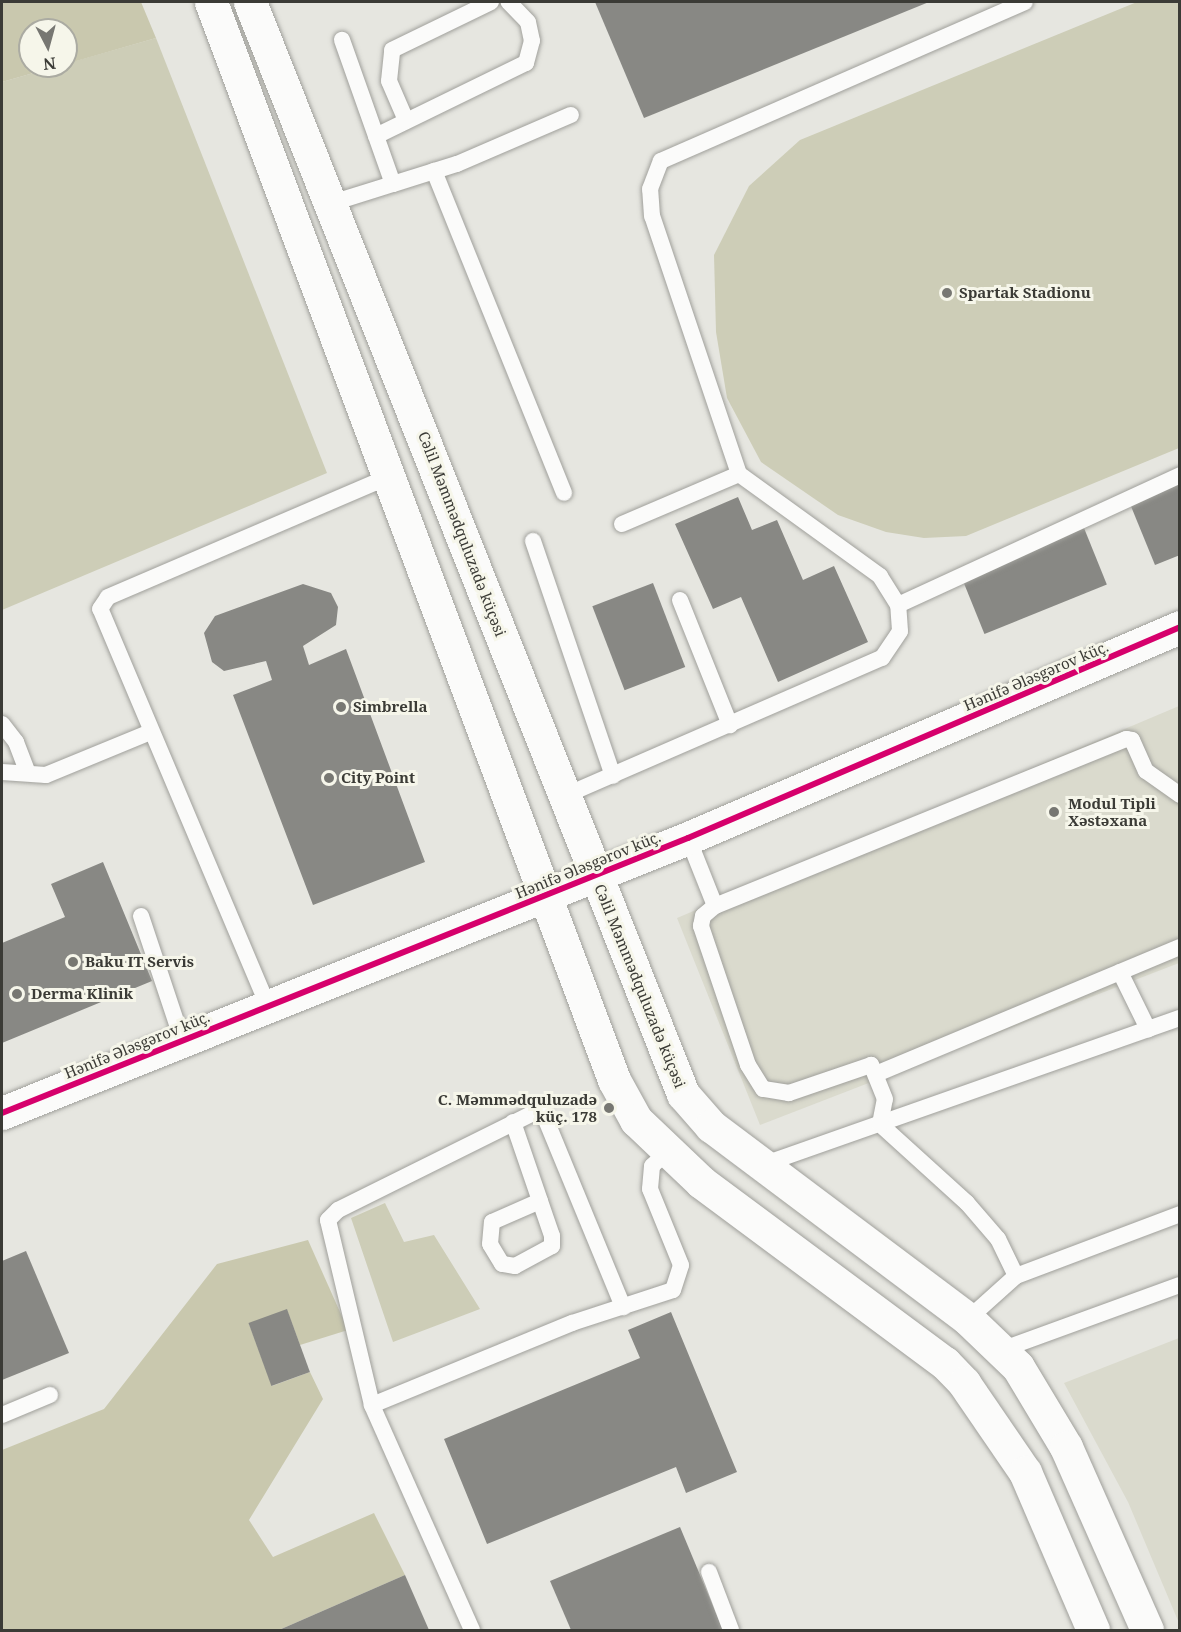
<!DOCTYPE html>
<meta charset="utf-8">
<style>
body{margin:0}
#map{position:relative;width:1181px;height:1632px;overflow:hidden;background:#e6e6e0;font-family:"Noto Serif",serif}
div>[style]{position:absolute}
.built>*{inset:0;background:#dadacd}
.green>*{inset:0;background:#cdcdb7}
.forest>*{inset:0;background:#c9c8ae}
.building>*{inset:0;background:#888884;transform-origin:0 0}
.roads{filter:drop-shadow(0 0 2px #a0a09b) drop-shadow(0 0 2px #a0a09b)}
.lane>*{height:16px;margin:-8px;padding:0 8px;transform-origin:8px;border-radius:8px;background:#fbfbfa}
.secondary>*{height:33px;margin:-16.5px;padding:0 16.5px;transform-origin:16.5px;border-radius:16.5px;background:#fbfbfa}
.cycleway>*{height:6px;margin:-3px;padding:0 3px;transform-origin:3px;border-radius:3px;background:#d6006c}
.dots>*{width:16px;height:16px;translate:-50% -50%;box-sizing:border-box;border:3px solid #f6f6ea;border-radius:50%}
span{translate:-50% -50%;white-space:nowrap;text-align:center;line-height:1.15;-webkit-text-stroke:6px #f6f6ea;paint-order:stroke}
.poi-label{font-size:15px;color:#3b3b36;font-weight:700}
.left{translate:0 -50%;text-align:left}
.right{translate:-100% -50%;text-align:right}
.street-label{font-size:15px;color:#3b3b36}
.frame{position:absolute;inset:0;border:3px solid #3b3b36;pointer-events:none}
.north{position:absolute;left:18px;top:18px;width:60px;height:60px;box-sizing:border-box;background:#f6f6ea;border:2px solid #ababa2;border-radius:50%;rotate:174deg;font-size:16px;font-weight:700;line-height:24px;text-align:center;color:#3b3b36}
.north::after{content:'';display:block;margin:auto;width:21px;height:27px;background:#777772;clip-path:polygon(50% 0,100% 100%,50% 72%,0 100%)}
</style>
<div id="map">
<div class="built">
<i style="clip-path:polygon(1179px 706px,1179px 963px,760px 1125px,677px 918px)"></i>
<i style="clip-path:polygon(1179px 1338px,1179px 1623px,1128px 1502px,1064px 1383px)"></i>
</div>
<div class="green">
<i style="clip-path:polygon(1137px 2px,1179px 2px,1179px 448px,966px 536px,924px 538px,886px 532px,838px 515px,761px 462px,727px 398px,716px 332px,714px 255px,749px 186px,800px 140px)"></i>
<i style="clip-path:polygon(156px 38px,327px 473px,2px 610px,2px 82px)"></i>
<i style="clip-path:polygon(385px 1203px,404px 1242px,434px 1235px,480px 1309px,393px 1342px,351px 1218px)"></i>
</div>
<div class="forest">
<i style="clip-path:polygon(2px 2px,141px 2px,156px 38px,66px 64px,66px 30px,30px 30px,30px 66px,58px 66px,2px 82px)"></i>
<i style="clip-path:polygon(308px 1240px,348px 1330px,300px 1345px,287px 1310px,249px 1324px,272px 1386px,310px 1372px,323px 1399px,249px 1520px,273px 1557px,374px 1513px,405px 1575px,279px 1630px,2px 1630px,2px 1450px,104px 1409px,217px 1264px)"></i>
</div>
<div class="building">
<i style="clip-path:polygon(595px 2px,929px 2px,644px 118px)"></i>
<i style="clip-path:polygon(1180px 478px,1180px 555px,1155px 565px,1128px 499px)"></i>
<i style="clip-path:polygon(738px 497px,752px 530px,777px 520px,803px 580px,834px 566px,868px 642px,778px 682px,741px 597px,713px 609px,675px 524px)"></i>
<i style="left:1084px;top:528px;width:61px;height:132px;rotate:68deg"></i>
<i style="left:653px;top:583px;width:90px;height:65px;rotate:69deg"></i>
<i style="clip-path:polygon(303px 584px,331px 593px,338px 607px,336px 625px,303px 646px,309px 665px,346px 649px,425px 862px,313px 905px,233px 695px,272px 680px,266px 661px,224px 671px,212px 662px,204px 633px,215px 616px)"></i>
<i style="clip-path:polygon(103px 862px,152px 981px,2px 1043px,2px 943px,65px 917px,51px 884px)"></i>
<i style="clip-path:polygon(26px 1251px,69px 1353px,2px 1380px,2px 1261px)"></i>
<i style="left:287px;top:1309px;width:67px;height:41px;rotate:70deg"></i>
<i style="clip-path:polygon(671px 1312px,737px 1472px,686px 1493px,676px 1467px,487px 1544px,444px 1439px,640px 1358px,628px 1330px)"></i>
<i style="clip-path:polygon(680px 1527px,723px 1630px,571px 1630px,550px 1581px)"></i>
<i style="clip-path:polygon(405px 1575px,429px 1630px,279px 1630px)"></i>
</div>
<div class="roads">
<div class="lane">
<i style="left:405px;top:118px;width:40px;rotate:-113.4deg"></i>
<i style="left:389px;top:81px;width:31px;rotate:-84deg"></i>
<i style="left:392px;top:50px;width:110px;rotate:-25.9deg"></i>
<i style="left:376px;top:136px;width:167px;rotate:-26deg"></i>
<i style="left:526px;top:63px;width:23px;rotate:-75deg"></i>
<i style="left:532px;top:41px;width:19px;rotate:-102deg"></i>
<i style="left:528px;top:22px;width:28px;rotate:-134deg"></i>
<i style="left:434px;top:171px;width:347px;rotate:68deg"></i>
<i style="left:393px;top:184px;width:67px;rotate:-17.4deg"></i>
<i style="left:457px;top:164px;width:124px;rotate:-23.3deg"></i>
<i style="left:332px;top:203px;width:64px;rotate:-17.3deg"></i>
<i style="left:393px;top:184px;width:153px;rotate:-109.5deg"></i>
<i style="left:622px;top:524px;width:127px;rotate:-23.1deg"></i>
<i style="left:739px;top:474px;width:272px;rotate:-108.6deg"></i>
<i style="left:652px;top:216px;width:27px;rotate:-94deg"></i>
<i style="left:650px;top:189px;width:30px;rotate:-69deg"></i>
<i style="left:661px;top:161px;width:397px;rotate:-23.6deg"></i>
<i style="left:533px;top:541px;width:248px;rotate:71.2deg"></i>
<i style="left:680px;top:600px;width:135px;rotate:68.2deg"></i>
<i style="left:898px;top:605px;width:311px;rotate:-24.7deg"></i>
<i style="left:2px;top:724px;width:23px;rotate:52deg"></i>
<i style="left:16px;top:742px;width:33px;rotate:69deg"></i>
<i style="left:2px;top:772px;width:44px;rotate:3.9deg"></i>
<i style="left:46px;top:775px;width:110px;rotate:-22.4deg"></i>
<i style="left:564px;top:796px;width:347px;rotate:-23.5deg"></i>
<i style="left:882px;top:658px;width:32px;rotate:-56deg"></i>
<i style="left:900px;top:631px;width:26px;rotate:-94deg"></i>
<i style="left:898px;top:605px;width:34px;rotate:-122deg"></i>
<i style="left:880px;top:576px;width:174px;rotate:-144.1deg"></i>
<i style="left:688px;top:838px;width:73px;rotate:68.3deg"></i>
<i style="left:141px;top:916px;width:130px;rotate:71.6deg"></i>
<i style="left:1120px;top:972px;width:64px;rotate:63.8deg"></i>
<i style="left:268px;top:1006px;width:431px;rotate:-112.9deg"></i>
<i style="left:100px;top:609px;width:14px;rotate:-56deg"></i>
<i style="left:108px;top:597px;width:302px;rotate:-23.2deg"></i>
<i style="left:876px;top:1074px;width:329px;rotate:-22.7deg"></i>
<i style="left:513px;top:1122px;width:83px;rotate:71.1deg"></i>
<i style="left:540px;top:1201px;width:37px;rotate:71deg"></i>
<i style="left:552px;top:1236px;width:10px;rotate:90deg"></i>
<i style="left:552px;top:1246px;width:42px;rotate:151.6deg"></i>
<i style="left:515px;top:1266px;width:13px;rotate:-171deg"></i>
<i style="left:502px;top:1264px;width:23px;rotate:-121deg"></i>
<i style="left:490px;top:1244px;width:22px;rotate:-85deg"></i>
<i style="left:492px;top:1222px;width:52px;rotate:-23.6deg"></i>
<i style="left:762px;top:1165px;width:443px;rotate:-19.4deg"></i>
<i style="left:1016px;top:1276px;width:41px;rotate:-115.9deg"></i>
<i style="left:998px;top:1239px;width:48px;rotate:-130.7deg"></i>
<i style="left:967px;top:1203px;width:118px;rotate:-137.8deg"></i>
<i style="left:880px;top:1124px;width:25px;rotate:-79deg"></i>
<i style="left:885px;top:1099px;width:37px;rotate:-112deg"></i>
<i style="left:871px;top:1065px;width:87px;rotate:161.1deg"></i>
<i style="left:789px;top:1093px;width:26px;rotate:-171deg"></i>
<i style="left:763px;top:1089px;width:28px;rotate:-122deg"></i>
<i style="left:748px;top:1065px;width:147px;rotate:-108.7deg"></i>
<i style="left:701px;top:926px;width:10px;rotate:-79deg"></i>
<i style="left:703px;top:916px;width:16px;rotate:-40deg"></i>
<i style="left:715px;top:906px;width:444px;rotate:-22.1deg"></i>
<i style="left:1126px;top:739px;width:6px;rotate:9deg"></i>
<i style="left:1132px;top:740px;width:34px;rotate:66deg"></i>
<i style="left:1146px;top:771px;width:42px;rotate:35.2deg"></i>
<i style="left:968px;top:1319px;width:64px;rotate:-41.9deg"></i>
<i style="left:1016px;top:1276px;width:175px;rotate:-20.7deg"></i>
<i style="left:1001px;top:1350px;width:190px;rotate:-20deg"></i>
<i style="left:372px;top:1405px;width:190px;rotate:-103.4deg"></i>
<i style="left:328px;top:1220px;width:14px;rotate:-45deg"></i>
<i style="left:338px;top:1210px;width:220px;rotate:-26.4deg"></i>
<i style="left:535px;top:1112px;width:9px;rotate:18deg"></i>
<i style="left:544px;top:1115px;width:208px;rotate:67.6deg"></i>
<i style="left:2px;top:1415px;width:52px;rotate:-22.6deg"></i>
<i style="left:709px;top:1572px;width:62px;rotate:69.2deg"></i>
<i style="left:472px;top:1630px;width:246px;rotate:-114deg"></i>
<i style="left:372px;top:1405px;width:216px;rotate:-22.3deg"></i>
<i style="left:572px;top:1323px;width:106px;rotate:-18.1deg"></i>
<i style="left:673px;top:1290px;width:26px;rotate:-72deg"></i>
<i style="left:681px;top:1265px;width:82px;rotate:-112.2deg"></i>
<i style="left:650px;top:1189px;width:23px;rotate:-85deg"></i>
<i style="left:652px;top:1166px;width:22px;rotate:-43deg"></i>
</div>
<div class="secondary">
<i style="left:211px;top:2px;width:1151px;rotate:69.5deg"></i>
<i style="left:614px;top:1080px;width:46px;rotate:61.2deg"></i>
<i style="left:636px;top:1120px;width:90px;rotate:43.6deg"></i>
<i style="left:701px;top:1182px;width:304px;rotate:36.6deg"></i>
<i style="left:945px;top:1363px;width:28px;rotate:46deg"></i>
<i style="left:964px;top:1383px;width:108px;rotate:55.6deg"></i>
<i style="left:1025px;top:1472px;width:172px;rotate:66.7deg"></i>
<i style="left:250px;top:2px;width:1175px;rotate:68.37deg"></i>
<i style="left:683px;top:1094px;width:43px;rotate:48.8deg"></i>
<i style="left:711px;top:1126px;width:321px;rotate:36.9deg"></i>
<i style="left:968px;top:1319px;width:69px;rotate:43.8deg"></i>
<i style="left:1018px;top:1367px;width:93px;rotate:59deg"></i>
<i style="left:1066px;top:1447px;width:200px;rotate:66.1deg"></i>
<i style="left:2px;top:1113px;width:739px;rotate:-21.84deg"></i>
<i style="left:688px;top:838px;width:535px;rotate:-23.21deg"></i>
</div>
</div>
<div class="cycleway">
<i style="left:2px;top:1113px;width:739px;rotate:-21.84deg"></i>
<i style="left:688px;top:838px;width:535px;rotate:-23.21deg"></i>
</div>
<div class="dots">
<i style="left:947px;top:293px;background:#777772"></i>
<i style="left:341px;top:707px;background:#777772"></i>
<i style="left:329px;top:778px;background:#777772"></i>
<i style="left:1054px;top:812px;background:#777772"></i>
<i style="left:73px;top:962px;background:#777772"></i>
<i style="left:17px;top:994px;background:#777772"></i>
<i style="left:609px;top:1108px;background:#777772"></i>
</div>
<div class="poi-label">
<span class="left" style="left:959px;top:293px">Spartak Stadionu</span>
<span class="left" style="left:353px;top:707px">Simbrella</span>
<span class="left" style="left:341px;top:778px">City Point</span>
<span class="left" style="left:1068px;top:812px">Modul Tipli<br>Xəstəxana</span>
<span class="left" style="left:85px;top:962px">Baku IT Servis</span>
<span class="left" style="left:31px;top:994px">Derma Klinik</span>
<span class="right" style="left:597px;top:1108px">C. Məmmədquluzadə<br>küç. 178</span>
</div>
<div class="street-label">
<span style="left:462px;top:534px;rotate:69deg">Cəlil Məmmədquluzadə küçəsi</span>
<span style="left:1036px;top:676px;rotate:-23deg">Hənifə Ələsgərov küç.</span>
<span style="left:588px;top:865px;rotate:-22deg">Hənifə Ələsgərov küç.</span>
<span style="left:640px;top:986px;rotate:68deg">Cəlil Məmmədquluzadə küçəsi</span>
<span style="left:137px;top:1045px;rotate:-22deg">Hənifə Ələsgərov küç.</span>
</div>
<div class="frame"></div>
<div class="north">N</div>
</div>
